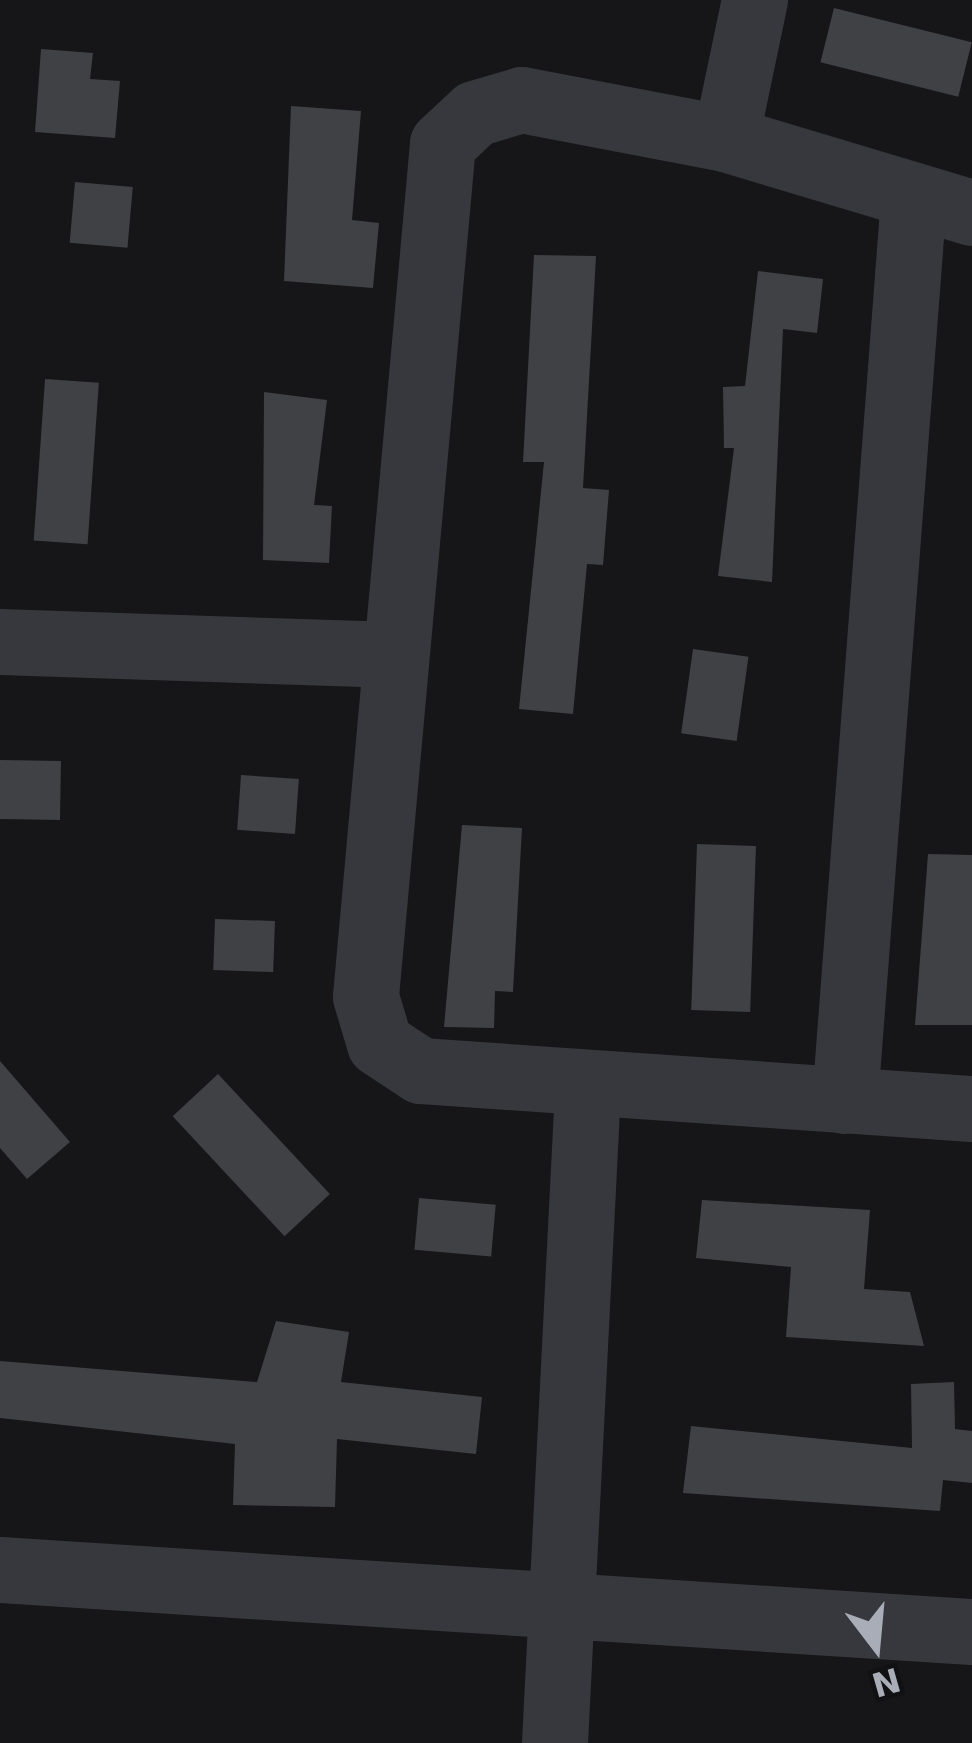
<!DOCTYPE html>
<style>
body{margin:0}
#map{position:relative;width:972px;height:1743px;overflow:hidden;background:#161618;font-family:"DejaVu Sans",sans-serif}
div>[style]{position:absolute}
.building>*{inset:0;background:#404145;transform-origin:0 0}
.minor>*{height:66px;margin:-33px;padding:0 33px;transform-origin:33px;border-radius:33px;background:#37383d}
span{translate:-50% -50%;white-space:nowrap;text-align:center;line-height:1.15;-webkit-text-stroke:12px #111113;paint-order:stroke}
.north{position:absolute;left:816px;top:1587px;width:120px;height:120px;-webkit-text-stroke:9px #111113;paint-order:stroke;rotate:164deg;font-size:33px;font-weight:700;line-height:48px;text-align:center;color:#a8adb8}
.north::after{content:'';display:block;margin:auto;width:42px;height:54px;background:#a8adb8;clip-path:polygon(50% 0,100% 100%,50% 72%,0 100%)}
</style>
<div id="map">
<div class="building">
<i style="left:834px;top:8px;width:142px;height:56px;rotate:14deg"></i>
<i style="clip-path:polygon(41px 49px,93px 53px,90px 79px,120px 81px,115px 138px,35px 132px)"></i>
<i style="clip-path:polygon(291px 106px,361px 111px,352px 220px,379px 223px,373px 288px,284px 281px)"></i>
<i style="left:75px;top:182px;width:58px;height:61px;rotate:5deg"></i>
<i style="clip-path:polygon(534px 255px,596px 256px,583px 488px,609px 490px,603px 565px,587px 564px,573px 714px,519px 709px,544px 462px,523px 462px)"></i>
<i style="clip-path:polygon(758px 271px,823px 279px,817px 333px,783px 329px,772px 582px,718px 576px,734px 448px,724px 448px,723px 387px,745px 386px)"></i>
<i style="left:45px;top:379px;width:54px;height:162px;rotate:4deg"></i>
<i style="clip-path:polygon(264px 392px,327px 400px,314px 505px,332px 506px,329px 563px,263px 560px)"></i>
<i style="left:693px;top:649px;width:56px;height:85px;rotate:8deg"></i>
<i style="left:0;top:760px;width:61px;height:59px;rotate:1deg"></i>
<i style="left:241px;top:775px;width:58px;height:55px;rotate:4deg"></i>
<i style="clip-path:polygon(462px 825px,522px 828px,513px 992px,495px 991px,494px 1028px,444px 1027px)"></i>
<i style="left:697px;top:844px;width:59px;height:166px;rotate:2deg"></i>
<i style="clip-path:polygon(928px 854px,972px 855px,972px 1025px,915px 1025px)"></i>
<i style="left:215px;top:919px;width:60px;height:51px;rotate:2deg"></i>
<i style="clip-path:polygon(0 1061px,70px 1142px,27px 1179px,0 1148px)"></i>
<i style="left:218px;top:1074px;width:164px;height:62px;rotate:47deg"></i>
<i style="left:419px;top:1198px;width:77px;height:52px;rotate:5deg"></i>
<i style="clip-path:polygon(702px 1200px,870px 1210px,864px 1289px,910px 1292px,924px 1346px,786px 1337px,791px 1267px,696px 1258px)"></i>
<i style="clip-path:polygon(276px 1321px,349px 1332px,341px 1382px,482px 1397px,476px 1454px,337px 1439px,335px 1507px,233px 1505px,235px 1444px,0 1418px,0 1361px,257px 1382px)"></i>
<i style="clip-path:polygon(954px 1382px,955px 1429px,972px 1431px,972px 1483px,943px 1480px,940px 1511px,683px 1493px,691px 1426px,912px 1448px,911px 1384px)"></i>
</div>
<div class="minor">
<i style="left:726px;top:139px;width:142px;rotate:-78.2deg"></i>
<i style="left:972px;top:213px;width:257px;rotate:-163.3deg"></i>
<i style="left:726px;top:139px;width:208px;rotate:-169.2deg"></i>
<i style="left:522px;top:100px;width:49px;rotate:163.4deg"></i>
<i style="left:475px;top:114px;width:44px;rotate:136.8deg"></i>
<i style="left:443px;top:144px;width:856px;rotate:95.16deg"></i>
<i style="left:366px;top:997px;width:49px;rotate:73.4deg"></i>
<i style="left:380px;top:1044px;width:49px;rotate:33.4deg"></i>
<i style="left:421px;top:1071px;width:552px;rotate:3.95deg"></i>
<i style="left:0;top:642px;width:395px;rotate:1.9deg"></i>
<i style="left:845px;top:1101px;width:906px;rotate:-85.63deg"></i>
<i style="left:0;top:1570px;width:974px;rotate:3.65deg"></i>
<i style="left:555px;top:1743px;width:654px;rotate:-87.11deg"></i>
</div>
<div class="north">N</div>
</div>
